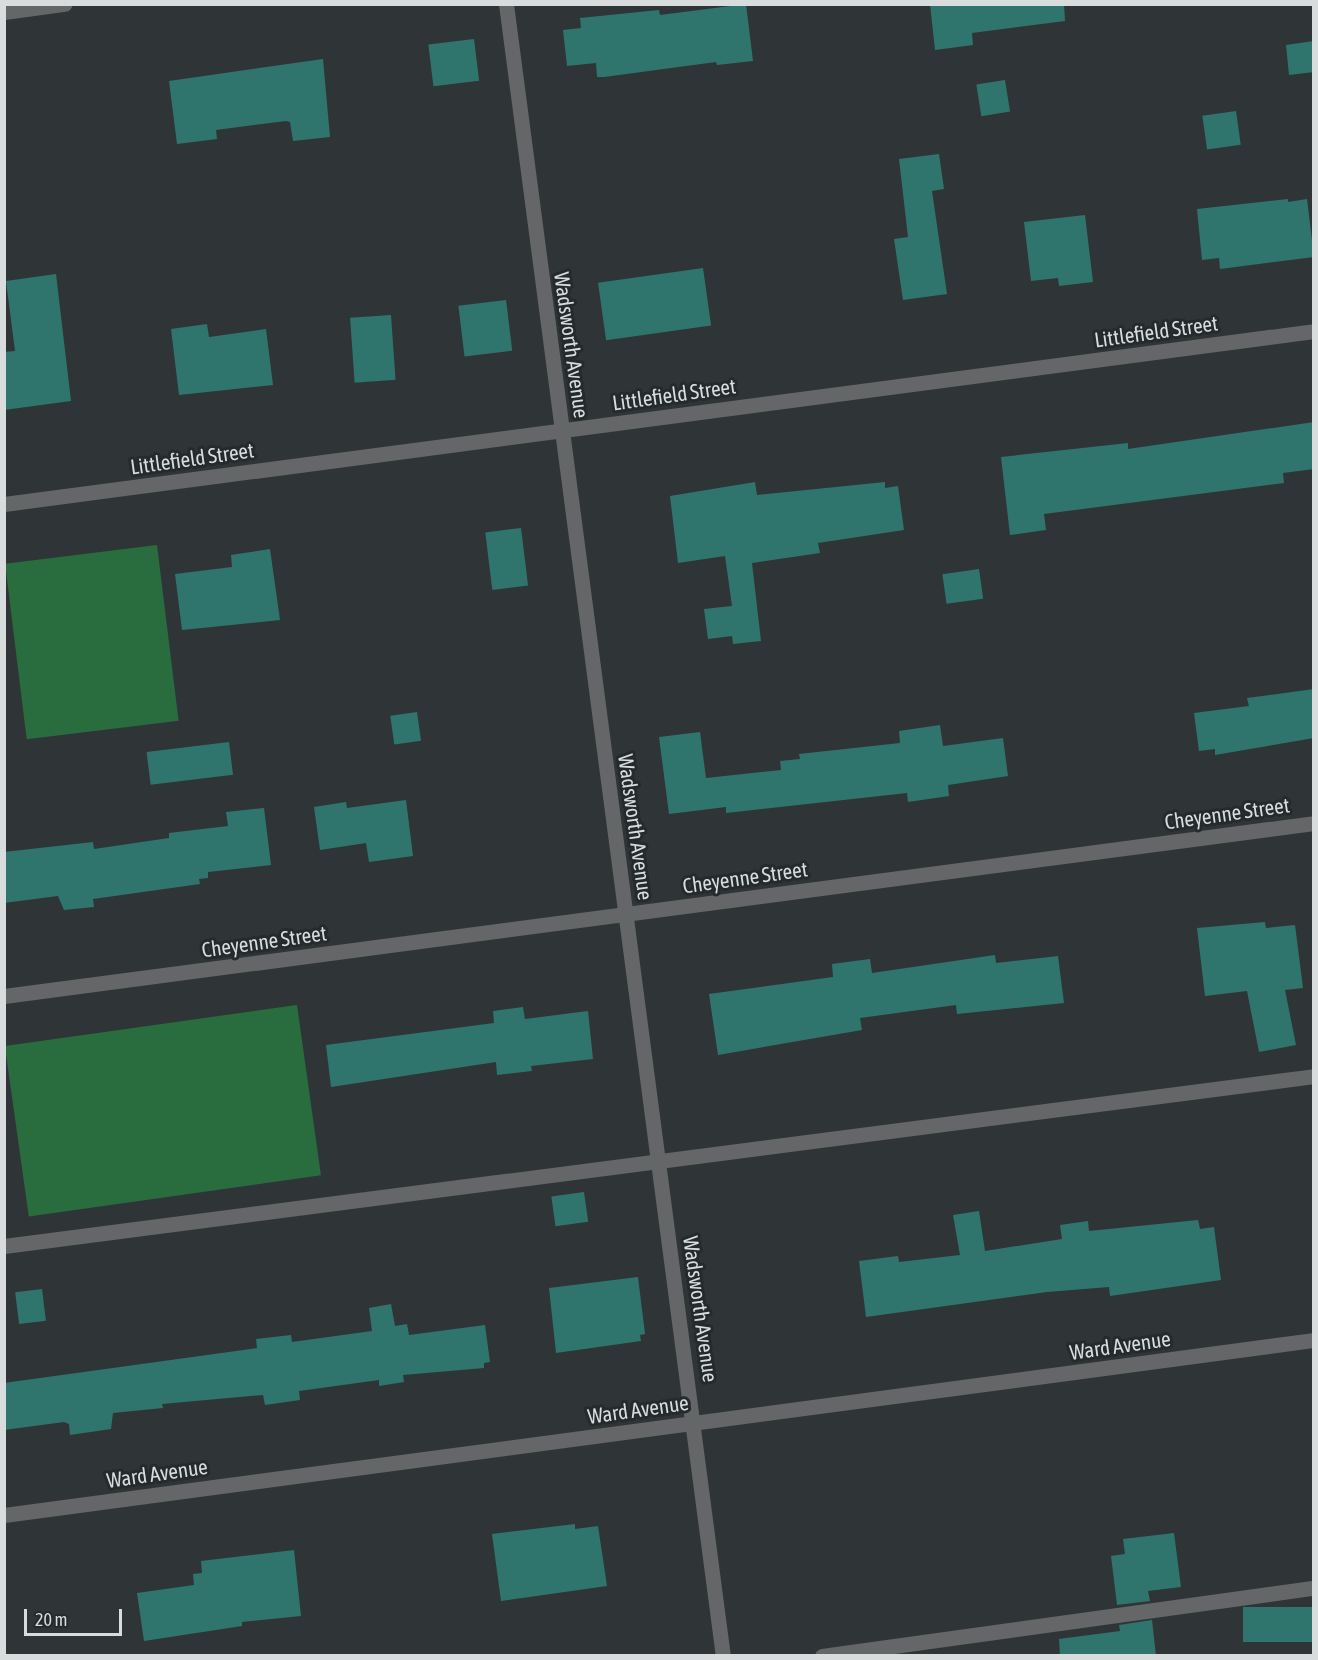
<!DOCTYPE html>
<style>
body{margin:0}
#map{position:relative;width:1318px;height:1660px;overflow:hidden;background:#2f3537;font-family:"Asap Condensed",sans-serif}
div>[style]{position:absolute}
.green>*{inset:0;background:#296d3f;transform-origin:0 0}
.building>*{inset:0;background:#2f756d;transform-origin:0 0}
.service>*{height:15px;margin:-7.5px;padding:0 7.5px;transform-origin:7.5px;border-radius:7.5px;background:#646668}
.minor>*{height:15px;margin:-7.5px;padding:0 7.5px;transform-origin:7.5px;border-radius:7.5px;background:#646668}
span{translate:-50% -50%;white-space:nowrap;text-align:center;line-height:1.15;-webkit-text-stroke:6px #252b2d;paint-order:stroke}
.street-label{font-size:21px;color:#d8dcdd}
.frame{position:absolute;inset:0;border:6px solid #d8dcdd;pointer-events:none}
.scale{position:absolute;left:24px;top:1609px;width:98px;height:27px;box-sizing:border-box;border:3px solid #d8dcdd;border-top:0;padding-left:8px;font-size:18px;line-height:21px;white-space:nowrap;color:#d8dcdd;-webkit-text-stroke:4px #252b2d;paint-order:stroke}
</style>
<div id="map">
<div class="green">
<i style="left:157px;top:545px;width:177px;height:153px;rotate:83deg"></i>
<i style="left:297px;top:1005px;width:172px;height:295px;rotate:82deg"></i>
</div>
<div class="building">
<i style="clip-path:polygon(746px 4px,753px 61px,717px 65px,716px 62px,604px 77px,597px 77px,596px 63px,567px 66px,563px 30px,581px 28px,580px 18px,659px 10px,660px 15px)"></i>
<i style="clip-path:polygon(930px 4px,1064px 4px,1065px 21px,972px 33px,973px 45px,935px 50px)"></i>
<i style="left:474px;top:39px;width:42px;height:46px;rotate:83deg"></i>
<i style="clip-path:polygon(1314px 41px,1314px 72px,1289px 75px,1286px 45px)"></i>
<i style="clip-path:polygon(323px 59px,330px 137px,293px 141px,290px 122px,286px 121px,216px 130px,217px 139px,177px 144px,169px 81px)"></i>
<i style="left:1005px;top:80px;width:32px;height:29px;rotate:81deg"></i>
<i style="left:1236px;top:111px;width:34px;height:34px;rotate:82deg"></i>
<i style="clip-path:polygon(939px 154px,944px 189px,932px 191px,947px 294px,903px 300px,894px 239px,908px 237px,899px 159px)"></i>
<i style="clip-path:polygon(1288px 199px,1288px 202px,1307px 199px,1314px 257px,1220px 269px,1219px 258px,1202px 260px,1197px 209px)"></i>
<i style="clip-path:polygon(1085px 215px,1093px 282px,1059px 286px,1058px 278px,1031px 281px,1024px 222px)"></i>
<i style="left:703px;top:268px;width:58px;height:106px;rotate:82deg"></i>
<i style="clip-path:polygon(56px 274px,71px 401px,4px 410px,4px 352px,15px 351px,6px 281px)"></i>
<i style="left:506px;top:300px;width:51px;height:48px;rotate:83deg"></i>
<i style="left:391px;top:315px;width:65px;height:41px;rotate:86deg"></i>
<i style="clip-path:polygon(207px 324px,209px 337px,266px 329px,273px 385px,179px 395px,171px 329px)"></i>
<i style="clip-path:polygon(1314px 422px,1314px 469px,1283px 473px,1284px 483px,1044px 514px,1046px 530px,1010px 535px,1001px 457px,1128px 443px,1128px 449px)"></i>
<i style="clip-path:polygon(755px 482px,757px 495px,885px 482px,885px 488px,898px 486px,904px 530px,818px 543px,820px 553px,752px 563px,761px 641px,733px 644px,732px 636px,708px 639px,704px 609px,732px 606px,725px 556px,678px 563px,670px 496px)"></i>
<i style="left:521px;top:528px;width:58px;height:36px;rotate:83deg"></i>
<i style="clip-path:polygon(270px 549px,280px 620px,182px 630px,175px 574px,232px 567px,231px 555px)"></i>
<i style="left:979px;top:569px;width:30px;height:37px;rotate:82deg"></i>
<i style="clip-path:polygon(1314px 689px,1314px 738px,1215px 755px,1215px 749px,1199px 751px,1194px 713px,1249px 706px,1247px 698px)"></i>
<i style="left:417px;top:712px;width:29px;height:27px;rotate:82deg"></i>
<i style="clip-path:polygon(940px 725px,943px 746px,1003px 738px,1008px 776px,948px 785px,949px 796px,908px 802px,907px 793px,726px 813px,726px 807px,669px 814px,659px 737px,700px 732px,706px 778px,781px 770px,780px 761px,800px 759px,799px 754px,900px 743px,899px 731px)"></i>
<i style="left:229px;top:742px;width:33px;height:83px;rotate:83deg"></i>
<i style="clip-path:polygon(406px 800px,413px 856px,369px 862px,366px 843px,320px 850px,314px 807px,346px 802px,347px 808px)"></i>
<i style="clip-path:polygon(264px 808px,271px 865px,208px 872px,208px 878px,199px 879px,200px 884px,93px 899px,94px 907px,64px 910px,58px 896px,4px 903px,4px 852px,93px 842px,94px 849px,169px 838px,169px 833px,228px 826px,226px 812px)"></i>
<i style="clip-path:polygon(1265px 922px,1266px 928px,1295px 925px,1303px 988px,1285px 990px,1296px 1045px,1259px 1052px,1247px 991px,1205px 996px,1197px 928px)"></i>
<i style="clip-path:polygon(995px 955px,996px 963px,1058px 956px,1064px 1003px,957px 1014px,956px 1005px,860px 1018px,862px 1030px,718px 1055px,709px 994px,833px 977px,832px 964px,870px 959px,872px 973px)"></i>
<i style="clip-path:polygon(523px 1007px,525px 1019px,588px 1011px,593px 1059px,531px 1066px,532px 1071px,497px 1075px,496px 1062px,331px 1087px,326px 1045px,494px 1023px,493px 1011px)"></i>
<i style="left:584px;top:1192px;width:30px;height:33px;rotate:82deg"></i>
<i style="clip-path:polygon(979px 1211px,985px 1251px,1062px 1239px,1060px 1225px,1088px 1221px,1089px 1231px,1198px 1220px,1200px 1229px,1214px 1227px,1221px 1280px,1110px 1296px,1109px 1287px,1047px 1292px,866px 1317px,859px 1261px,898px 1256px,899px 1262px,960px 1255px,953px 1215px)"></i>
<i style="clip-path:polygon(638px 1277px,645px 1334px,640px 1335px,641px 1341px,556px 1353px,549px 1288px)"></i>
<i style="left:42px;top:1289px;width:32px;height:27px;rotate:83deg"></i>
<i style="clip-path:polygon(391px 1304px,395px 1326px,407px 1324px,409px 1335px,485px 1325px,490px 1362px,484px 1363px,484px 1368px,403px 1375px,404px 1382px,379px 1386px,379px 1380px,299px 1391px,300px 1400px,265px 1405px,263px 1395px,162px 1404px,163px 1408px,113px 1413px,111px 1429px,70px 1435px,69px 1424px,64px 1422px,4px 1430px,4px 1383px,257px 1348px,256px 1339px,291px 1335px,292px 1342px,372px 1331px,369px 1308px)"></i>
<i style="clip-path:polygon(575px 1524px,575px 1529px,598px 1526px,607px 1586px,501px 1601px,492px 1534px)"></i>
<i style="clip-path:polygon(1174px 1533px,1181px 1587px,1148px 1591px,1150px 1601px,1117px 1605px,1111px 1556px,1125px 1554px,1123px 1539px)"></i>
<i style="clip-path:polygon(294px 1550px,301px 1616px,242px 1622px,242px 1626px,144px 1641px,137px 1593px,194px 1585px,193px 1574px,202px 1573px,201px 1561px)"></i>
<i style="left:1314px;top:1607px;width:35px;height:71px;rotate:90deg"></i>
<i style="clip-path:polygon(1152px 1620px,1156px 1656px,1060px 1656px,1059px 1639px,1120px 1631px,1119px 1625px)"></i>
</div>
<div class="service">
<i style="left:4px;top:1246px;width:1321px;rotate:-7.39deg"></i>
<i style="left:822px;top:1656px;width:497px;rotate:-7.9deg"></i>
</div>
<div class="minor">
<i style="left:506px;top:4px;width:1666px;rotate:82.52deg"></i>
<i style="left:4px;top:12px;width:61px;rotate:-7.6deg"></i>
<i style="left:4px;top:504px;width:1321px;rotate:-7.52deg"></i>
<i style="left:4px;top:996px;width:1321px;rotate:-7.52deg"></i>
<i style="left:4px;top:1515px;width:1322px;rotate:-7.61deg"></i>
</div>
<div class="street-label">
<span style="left:1156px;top:331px;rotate:-8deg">Littlefield Street</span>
<span style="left:572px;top:345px;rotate:82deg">Wadsworth Avenue</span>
<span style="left:674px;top:394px;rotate:-8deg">Littlefield Street</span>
<span style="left:192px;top:458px;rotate:-8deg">Littlefield Street</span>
<span style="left:1227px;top:813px;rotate:-8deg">Cheyenne Street</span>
<span style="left:636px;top:827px;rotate:82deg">Wadsworth Avenue</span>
<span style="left:745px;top:877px;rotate:-8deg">Cheyenne Street</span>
<span style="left:264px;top:941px;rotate:-8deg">Cheyenne Street</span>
<span style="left:701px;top:1309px;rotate:82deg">Wadsworth Avenue</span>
<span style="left:1120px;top:1345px;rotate:-8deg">Ward Avenue</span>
<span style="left:638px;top:1409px;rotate:-8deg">Ward Avenue</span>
<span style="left:157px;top:1473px;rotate:-8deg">Ward Avenue</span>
</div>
<div class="frame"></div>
<div class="scale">20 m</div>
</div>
